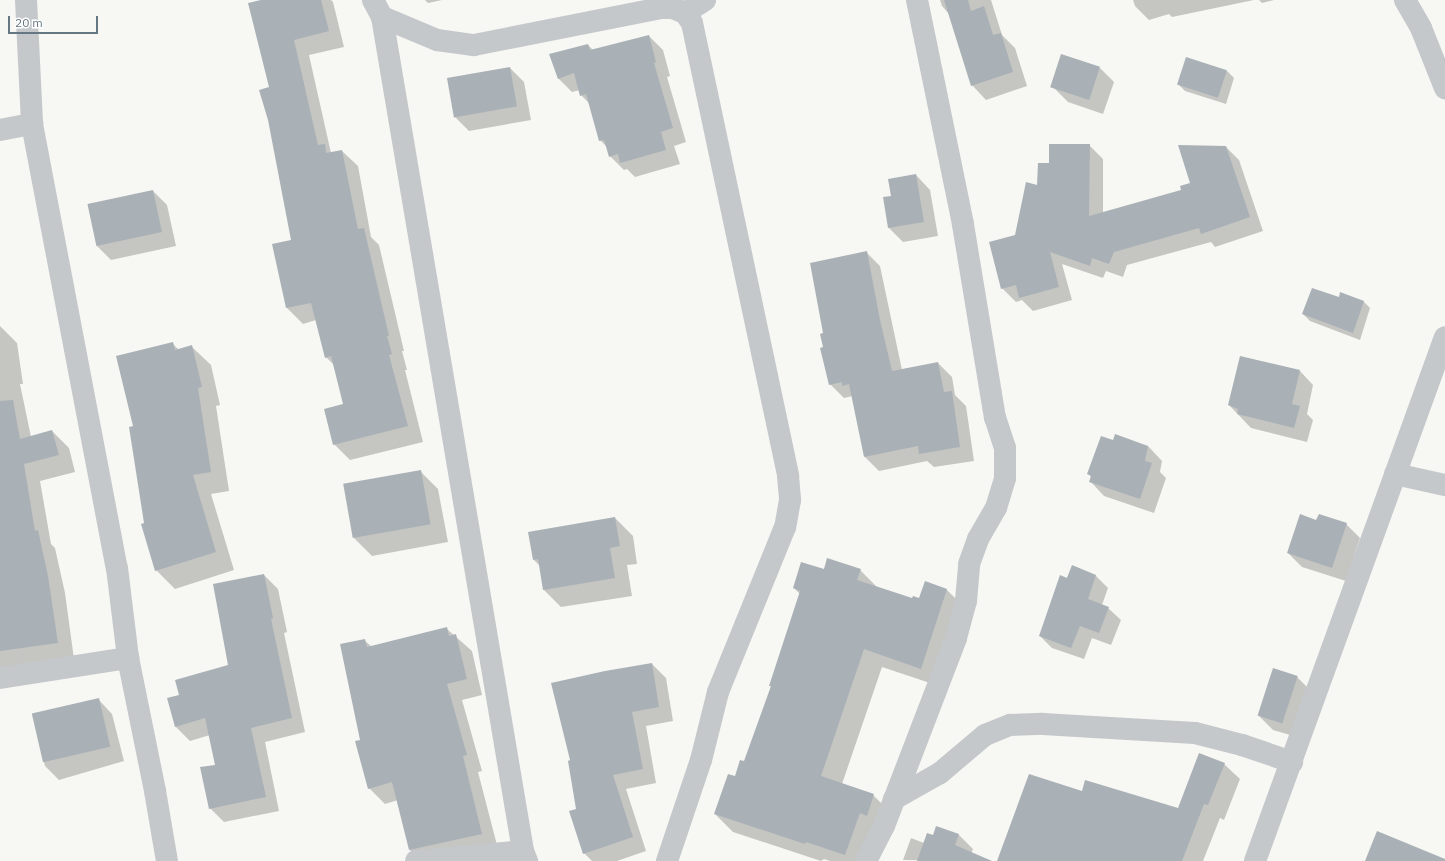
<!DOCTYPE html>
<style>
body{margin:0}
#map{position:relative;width:1445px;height:861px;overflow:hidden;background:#f7f7f3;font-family:"IBM Plex Sans",sans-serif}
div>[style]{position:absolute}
.shadow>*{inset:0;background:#0003}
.building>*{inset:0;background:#a9b1b6;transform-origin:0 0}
.street>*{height:22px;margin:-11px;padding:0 11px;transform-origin:11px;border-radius:11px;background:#c4c8cb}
span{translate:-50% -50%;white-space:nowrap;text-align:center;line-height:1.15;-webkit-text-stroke:4px #fff;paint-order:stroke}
.scale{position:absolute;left:8px;top:16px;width:90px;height:18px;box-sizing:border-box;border:2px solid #667784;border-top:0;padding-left:5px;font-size:12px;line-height:14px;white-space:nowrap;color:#667784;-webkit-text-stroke:3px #fff;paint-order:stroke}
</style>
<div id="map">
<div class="shadow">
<i style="clip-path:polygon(265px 0,331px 0,333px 2px,344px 47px,309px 55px,331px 153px,342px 151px,358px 166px,371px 237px,379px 245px,404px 351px,402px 351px,407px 370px,405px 370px,423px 442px,350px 460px,334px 444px,344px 405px,335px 366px,326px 357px,316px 320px,303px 324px,287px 308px,273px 245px,293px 240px,270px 88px)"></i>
<i style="clip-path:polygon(425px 0,442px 0,428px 3px)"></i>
<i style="clip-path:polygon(940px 0,991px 0,1002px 35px,1015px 48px,1027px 86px,986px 100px,972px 85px,949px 14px,942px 6px)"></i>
<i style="clip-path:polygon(1133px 0,1254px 0,1172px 17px,1169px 14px,1149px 20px,1135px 6px)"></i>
<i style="clip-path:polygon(1259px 0,1274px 0,1262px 3px)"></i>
<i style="clip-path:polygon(649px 36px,663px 50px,670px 76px,667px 77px,686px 142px,674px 146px,680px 164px,635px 177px,627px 169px,624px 170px,610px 156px,608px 148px,600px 140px,590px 104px,581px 95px,580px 90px,572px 92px,558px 78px,588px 45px,593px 50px)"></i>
<i style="clip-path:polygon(510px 68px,524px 82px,531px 120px,469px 131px,455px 117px)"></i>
<i style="clip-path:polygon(1100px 68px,1114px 82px,1103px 114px,1068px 102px,1054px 88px)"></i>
<i style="clip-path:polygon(1227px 71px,1234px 78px,1226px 104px,1185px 91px,1178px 84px)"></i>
<i style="clip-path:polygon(1089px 145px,1103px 159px,1103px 213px,1183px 190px,1192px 183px,1226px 147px,1239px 160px,1263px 231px,1215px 247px,1211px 242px,1127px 265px,1123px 277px,1106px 271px,1103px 278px,1062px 264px,1072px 300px,1033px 311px,1022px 300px,1016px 302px,1002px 288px,1016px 235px,1050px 164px)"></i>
<i style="clip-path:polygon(916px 175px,930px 190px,938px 236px,903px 242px,889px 228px,892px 196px)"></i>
<i style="clip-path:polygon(153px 191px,167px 205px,176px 246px,111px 260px,97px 246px,88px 205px)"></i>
<i style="clip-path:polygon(866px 252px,880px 266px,902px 370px,938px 363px,952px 377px,955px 395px,966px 406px,974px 461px,934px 467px,927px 461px,879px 471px,865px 457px,853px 396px,844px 398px,830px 384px,824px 334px)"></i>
<i style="clip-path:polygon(1339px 298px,1363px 301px,1370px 308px,1360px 340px,1310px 321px,1303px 314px)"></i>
<i style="clip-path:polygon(0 326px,17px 343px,23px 384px,20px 384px,31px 437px,52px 431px,69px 448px,75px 472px,40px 481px,51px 544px,55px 548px,65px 593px,74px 659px,0 668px)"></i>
<i style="clip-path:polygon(173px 344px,179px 350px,192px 347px,211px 365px,220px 405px,216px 406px,229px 491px,211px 494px,234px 570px,175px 589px,156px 570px,145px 523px,134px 427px)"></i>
<i style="clip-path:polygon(1300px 371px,1313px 385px,1307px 414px,1313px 420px,1307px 442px,1251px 428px,1229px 405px)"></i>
<i style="clip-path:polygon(1114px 441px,1148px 446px,1162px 461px,1160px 472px,1166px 478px,1154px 513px,1104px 496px,1090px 481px,1091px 477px,1089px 474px)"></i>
<i style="clip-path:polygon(420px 471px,438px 489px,448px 542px,372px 556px,354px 538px)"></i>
<i style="clip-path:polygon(615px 518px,633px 536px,637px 564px,627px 565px,632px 596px,561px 607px,544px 590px,540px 566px,534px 560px,529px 533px)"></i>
<i style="clip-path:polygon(1317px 521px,1346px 524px,1360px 538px,1346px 581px,1302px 567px,1288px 553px)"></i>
<i style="clip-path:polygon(1072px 567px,1096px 576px,1108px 588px,1102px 605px,1108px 608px,1121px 620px,1111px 645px,1092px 638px,1084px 659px,1052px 648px,1040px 636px)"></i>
<i style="clip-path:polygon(824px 570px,860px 570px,878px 588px,913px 599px,920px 600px,947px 590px,965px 608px,939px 686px,882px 667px,842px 784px,873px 795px,891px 813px,867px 861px,830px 861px,824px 859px,821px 861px,733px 832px,715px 814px,745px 763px,772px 687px,770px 686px,800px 594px,794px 588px)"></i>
<i style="clip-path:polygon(264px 575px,278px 589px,287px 632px,284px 633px,305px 732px,265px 742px,279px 811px,224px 822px,210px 808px,216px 765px,210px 735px,190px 741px,176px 727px,169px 699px,180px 696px,230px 665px)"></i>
<i style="clip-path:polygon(447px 629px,472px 651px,482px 695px,462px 700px,482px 771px,478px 772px,498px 849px,421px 861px,410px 850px,398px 800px,385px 804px,369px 788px,362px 741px,364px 640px,372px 647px)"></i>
<i style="clip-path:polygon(652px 664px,666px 678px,673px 721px,646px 726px,656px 783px,626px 789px,646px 851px,617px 861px,592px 861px,584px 853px,571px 761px)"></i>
<i style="clip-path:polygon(1297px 677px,1311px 691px,1297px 737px,1273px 730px,1259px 716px)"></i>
<i style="clip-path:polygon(98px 699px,112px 714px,124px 761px,59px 780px,45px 766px,33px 715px)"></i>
<i style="clip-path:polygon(1224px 764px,1240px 779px,1224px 820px,1220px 818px,1203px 861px,998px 861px,1082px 792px,1178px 809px)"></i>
<i style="clip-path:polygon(937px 827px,959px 835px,973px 849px,968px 861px,903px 860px,911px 838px,924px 843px,933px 837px)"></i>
</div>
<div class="building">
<i style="clip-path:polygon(261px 0,321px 0,329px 31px,294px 40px,318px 145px,325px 144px,326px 153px,342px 150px,358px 229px,364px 228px,389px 336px,387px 336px,392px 354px,389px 355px,408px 426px,333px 445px,324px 409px,343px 404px,331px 356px,325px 358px,311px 303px,286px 308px,272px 244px,291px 240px,268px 120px,259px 90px,269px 87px,248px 3px)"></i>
<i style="clip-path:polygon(944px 0,968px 0,971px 11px,984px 6px,993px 35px,1001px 33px,1013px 72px,971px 86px)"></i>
<i style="clip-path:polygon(649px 35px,656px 62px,654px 63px,673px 128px,661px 132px,666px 150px,620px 163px,618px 154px,609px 157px,604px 140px,599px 141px,586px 94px,580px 96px,574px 73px,558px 79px,549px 54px,588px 44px,590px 50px)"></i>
<i style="left:1061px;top:54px;width:41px;height:35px;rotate:18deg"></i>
<i style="left:1186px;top:57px;width:43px;height:29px;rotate:18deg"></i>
<i style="left:510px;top:67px;width:40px;height:64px;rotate:80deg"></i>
<i style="clip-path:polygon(1049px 144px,1090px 144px,1089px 216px,1181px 190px,1180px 186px,1190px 183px,1178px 145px,1226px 146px,1250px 217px,1201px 234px,1199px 228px,1114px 252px,1109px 264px,1092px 258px,1090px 266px,1050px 252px,1059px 287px,1019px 298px,1016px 285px,1001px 289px,989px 242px,1015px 235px,1026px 182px,1037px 185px,1038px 163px,1049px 163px)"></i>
<i style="clip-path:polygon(916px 174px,924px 222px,888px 228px,883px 197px,891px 196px,888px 179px)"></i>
<i style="left:153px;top:190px;width:43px;height:67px;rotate:78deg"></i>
<i style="clip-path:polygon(867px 251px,880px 320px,892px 371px,938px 362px,944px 392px,952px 391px,960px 447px,919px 454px,918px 446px,864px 457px,849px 384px,842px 386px,842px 382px,829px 385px,820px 348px,823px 347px,820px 334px,823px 333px,810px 263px)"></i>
<i style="clip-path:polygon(1312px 288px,1339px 297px,1340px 292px,1364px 301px,1353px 333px,1302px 314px)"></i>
<i style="clip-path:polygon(173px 342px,175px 350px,192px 345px,202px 387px,198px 388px,211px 472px,193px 475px,216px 552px,155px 571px,141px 524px,144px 523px,129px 427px,133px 426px,116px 356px)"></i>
<i style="clip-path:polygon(1240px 356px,1300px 370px,1292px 404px,1300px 406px,1294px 428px,1237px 414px,1238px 409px,1228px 405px)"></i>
<i style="clip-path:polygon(13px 400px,20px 439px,52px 430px,59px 455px,24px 464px,35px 531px,38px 530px,48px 576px,58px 643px,0 651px,0 401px)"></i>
<i style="clip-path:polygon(1115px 434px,1148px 446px,1145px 461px,1152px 463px,1140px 499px,1089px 482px,1091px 476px,1087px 474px,1101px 436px,1113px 440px)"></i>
<i style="left:421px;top:470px;width:55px;height:79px;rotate:80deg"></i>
<i style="clip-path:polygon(1300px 514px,1316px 520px,1319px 514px,1347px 523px,1332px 568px,1287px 553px)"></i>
<i style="clip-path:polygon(615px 517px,620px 546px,610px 548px,615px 578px,543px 590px,538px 559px,533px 560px,528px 532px)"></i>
<i style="clip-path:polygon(827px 558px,861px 569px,857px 580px,912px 598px,913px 596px,919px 598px,925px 581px,947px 589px,921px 669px,864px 649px,821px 776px,874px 794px,867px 816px,860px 813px,845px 855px,806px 842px,805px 844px,714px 814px,728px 774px,735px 776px,740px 760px,744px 761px,771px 686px,769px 686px,800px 591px,793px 588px,801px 562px,824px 569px)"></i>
<i style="clip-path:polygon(1072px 565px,1096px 575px,1088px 599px,1109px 607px,1099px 633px,1080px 626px,1071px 648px,1039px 636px,1060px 575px,1067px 578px)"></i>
<i style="clip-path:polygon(264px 574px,273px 618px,271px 619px,292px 718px,251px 728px,266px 797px,209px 809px,200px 767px,215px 765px,205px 718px,175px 727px,167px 698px,179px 695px,175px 680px,228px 665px,213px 584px)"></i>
<i style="clip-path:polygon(447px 627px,449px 636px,456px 634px,467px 679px,447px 684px,467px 755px,463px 756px,482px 834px,409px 850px,392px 782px,368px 789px,355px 741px,360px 740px,340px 644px,365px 639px,367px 647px)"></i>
<i style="clip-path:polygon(652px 663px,659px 707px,632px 712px,643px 769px,613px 775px,633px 837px,583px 854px,569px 811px,576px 809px,568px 761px,570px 760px,551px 683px,605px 671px)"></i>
<i style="left:1273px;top:668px;width:26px;height:50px;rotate:18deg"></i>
<i style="left:99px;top:698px;width:50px;height:69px;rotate:77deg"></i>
<i style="clip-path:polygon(1199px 753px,1225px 763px,1208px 805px,1204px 804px,1182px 861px,997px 861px,1029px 774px,1082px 791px,1085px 780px,1178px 808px)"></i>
<i style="clip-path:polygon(936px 826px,959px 834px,955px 845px,992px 861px,917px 861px,927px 833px,933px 835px)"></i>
<i style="clip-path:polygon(1377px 831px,1445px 859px,1445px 861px,1365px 861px)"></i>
</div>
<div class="street">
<i style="left:26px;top:0;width:124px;rotate:87.2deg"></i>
<i style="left:32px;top:124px;width:452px;rotate:79.2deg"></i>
<i style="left:117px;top:568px;width:91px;rotate:83deg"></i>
<i style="left:128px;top:658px;width:136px;rotate:78.5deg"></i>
<i style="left:155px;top:791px;width:71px;rotate:80.3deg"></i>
<i style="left:373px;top:0;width:19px;rotate:62deg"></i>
<i style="left:382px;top:17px;width:846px;rotate:80.4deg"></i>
<i style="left:523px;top:851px;width:11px;rotate:68deg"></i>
<i style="left:1405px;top:0;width:32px;rotate:60deg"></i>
<i style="left:1421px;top:28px;width:65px;rotate:68.2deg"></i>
<i style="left:685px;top:13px;width:24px;rotate:-33deg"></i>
<i style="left:382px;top:17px;width:60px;rotate:22.7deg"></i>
<i style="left:437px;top:40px;width:37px;rotate:8deg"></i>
<i style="left:474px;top:45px;width:191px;rotate:-11.2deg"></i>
<i style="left:661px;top:8px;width:12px"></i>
<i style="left:673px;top:8px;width:13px;rotate:23deg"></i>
<i style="left:685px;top:13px;width:12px;rotate:55deg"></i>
<i style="left:692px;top:23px;width:463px;rotate:78deg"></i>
<i style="left:788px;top:476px;width:24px;rotate:85deg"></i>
<i style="left:790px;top:500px;width:27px;rotate:100deg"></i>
<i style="left:785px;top:527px;width:178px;rotate:112.1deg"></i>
<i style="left:718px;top:692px;width:70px;rotate:104deg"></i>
<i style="left:701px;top:760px;width:107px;rotate:108.6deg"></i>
<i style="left:0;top:130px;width:33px;rotate:-11deg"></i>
<i style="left:1395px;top:474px;width:51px;rotate:12.4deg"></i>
<i style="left:0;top:678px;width:130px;rotate:-8.9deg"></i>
<i style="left:894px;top:799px;width:53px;rotate:-29.5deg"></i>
<i style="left:940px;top:773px;width:59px;rotate:-40.2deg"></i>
<i style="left:985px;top:735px;width:27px;rotate:-22deg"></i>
<i style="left:1010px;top:725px;width:33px;rotate:-2deg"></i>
<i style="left:1043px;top:724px;width:152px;rotate:3.4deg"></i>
<i style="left:1195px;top:733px;width:49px;rotate:14.3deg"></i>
<i style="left:1242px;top:745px;width:53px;rotate:18.8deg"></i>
<i style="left:416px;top:861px;width:107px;rotate:-5.3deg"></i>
<i style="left:866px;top:861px;width:39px;rotate:-63deg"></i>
<i style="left:884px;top:826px;width:201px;rotate:-69deg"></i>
<i style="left:956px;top:638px;width:38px;rotate:-75deg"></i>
<i style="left:966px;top:601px;width:37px;rotate:-85deg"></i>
<i style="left:969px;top:564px;width:27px;rotate:-70deg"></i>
<i style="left:978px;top:539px;width:36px;rotate:-60deg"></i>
<i style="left:996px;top:508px;width:31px;rotate:-73deg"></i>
<i style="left:1005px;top:478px;width:30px;rotate:-90deg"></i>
<i style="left:1005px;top:448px;width:32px;rotate:-108deg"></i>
<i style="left:995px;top:418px;width:197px;rotate:-99.4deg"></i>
<i style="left:963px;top:224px;width:229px;rotate:-101.6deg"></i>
<i style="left:1255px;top:861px;width:557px;rotate:-70.07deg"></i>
</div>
<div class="scale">20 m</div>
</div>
